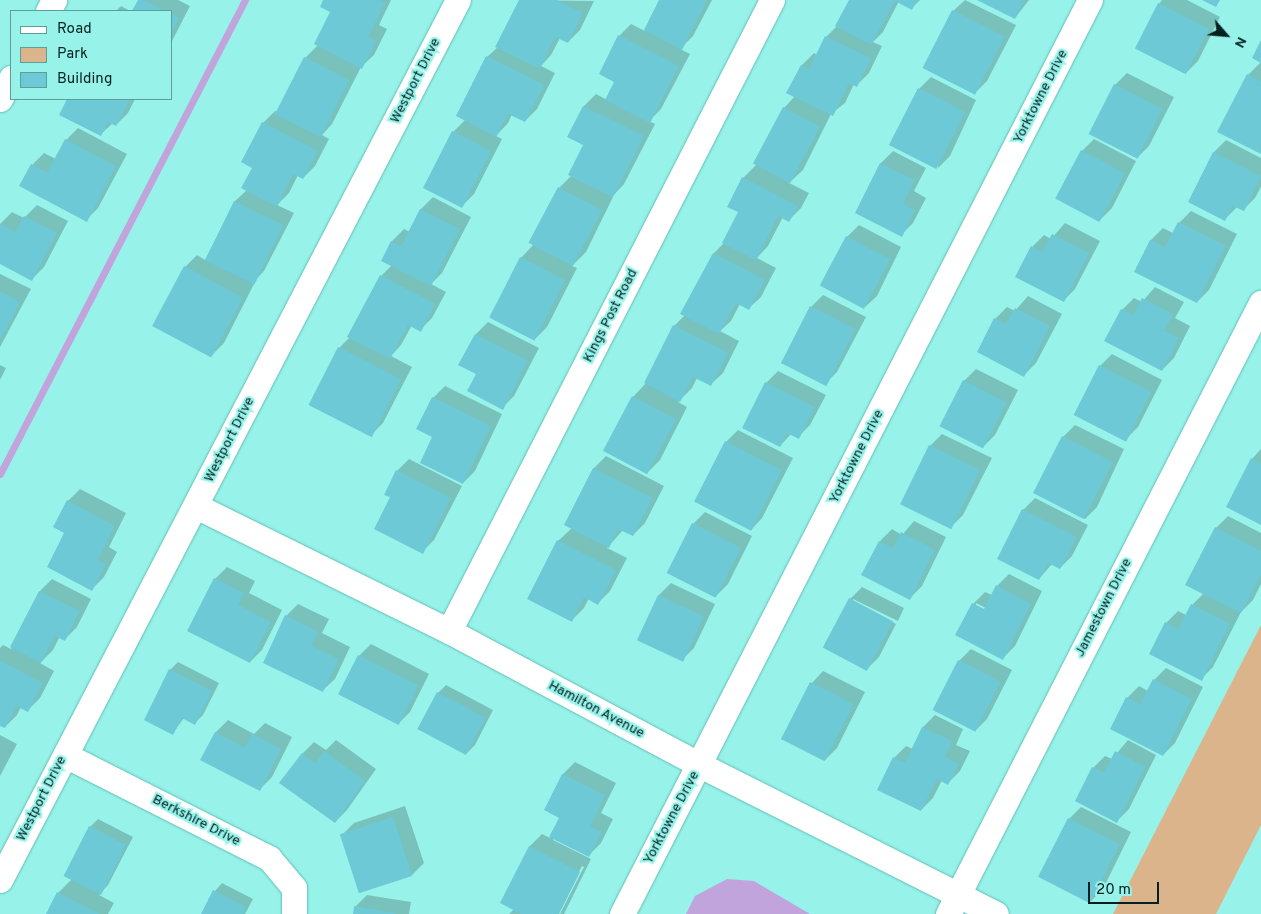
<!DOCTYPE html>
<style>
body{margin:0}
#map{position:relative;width:1261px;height:914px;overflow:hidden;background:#97f3ea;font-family:Overpass,sans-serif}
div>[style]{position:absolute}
.green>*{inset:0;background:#dbb48c}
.water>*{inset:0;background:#c1a4dc}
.shadow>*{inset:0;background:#0003}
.stream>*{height:7px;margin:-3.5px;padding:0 3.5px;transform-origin:3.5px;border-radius:3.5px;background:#c1a4dc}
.building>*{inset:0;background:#6dc9d6;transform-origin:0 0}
.roads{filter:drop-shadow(0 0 1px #62beb5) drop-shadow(0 0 1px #62beb5)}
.minor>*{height:25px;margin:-12.5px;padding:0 12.5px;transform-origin:12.5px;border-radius:12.5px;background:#fff}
span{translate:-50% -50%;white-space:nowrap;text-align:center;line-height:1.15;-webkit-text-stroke:4.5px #97f3ea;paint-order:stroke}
.street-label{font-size:14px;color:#03211f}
.legend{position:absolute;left:10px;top:10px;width:162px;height:90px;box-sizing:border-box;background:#97f3ea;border:1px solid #5c9f99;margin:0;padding:6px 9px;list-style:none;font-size:15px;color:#03211f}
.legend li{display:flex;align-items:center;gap:10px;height:25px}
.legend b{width:25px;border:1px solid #5c9f99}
.north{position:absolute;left:1201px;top:10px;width:50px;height:50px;-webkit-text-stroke:4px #97f3ea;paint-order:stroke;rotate:117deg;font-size:14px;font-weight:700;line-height:20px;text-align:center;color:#03211f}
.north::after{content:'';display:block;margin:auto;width:18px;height:22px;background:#03211f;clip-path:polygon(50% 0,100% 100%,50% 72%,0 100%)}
.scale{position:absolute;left:1088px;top:882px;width:71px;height:22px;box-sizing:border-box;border:2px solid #03211f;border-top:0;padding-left:6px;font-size:15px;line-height:18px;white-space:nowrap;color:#03211f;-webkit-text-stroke:4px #97f3ea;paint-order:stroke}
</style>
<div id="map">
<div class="green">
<i style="clip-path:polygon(1261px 625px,1261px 825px,1216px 914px,1113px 914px)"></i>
</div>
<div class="water">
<i style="clip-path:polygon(727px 879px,754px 881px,810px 914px,686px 914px,695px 896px)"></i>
</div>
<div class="shadow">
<i style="clip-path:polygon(139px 0,178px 0,190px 6px,171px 43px,171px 11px,133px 11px)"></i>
<i style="clip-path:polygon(324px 0,391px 0,379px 25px,387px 29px,374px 55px,361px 67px,332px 124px,322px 135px,329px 139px,315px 166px,303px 178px,298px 175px,289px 193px,277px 205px,294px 213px,264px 271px,252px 284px,254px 284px,224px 343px,212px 355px,185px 267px,197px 255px,205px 260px,235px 201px,247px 190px,263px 123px,275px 111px,277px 112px,305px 58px,318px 45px,332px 11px)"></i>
<i style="clip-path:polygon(520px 0,594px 1px,580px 30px,568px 42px,560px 38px,551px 55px,541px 66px,555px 73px,537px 109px,525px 121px,512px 114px,508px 123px,496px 136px,502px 139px,474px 194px,462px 206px,453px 132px,465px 120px,487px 57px,498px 47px)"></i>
<i style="clip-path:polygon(661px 0,712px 0,693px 36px,680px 49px,690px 54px,661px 109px,649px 121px,655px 124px,624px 184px,612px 197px,613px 197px,586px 252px,572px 266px,577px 268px,547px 327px,535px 339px,521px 258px,534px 244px,559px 188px,572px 175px,585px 145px,569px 137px,584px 106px,596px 94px,607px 100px,616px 81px,619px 36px,631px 24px,645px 31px)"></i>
<i style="clip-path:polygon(850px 0,920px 0,912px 8px,899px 1px,883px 32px,873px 42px,882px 46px,869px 73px,857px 85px,854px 84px,845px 103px,831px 114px,803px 170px,789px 183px,809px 193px,801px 208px,789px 220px,783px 217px,768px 246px,757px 258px,776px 268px,761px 297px,749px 308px,740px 304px,731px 321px,720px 331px,739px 341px,723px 373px,711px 384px,697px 378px,692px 388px,678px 402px,687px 407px,660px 460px,648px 472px,633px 397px,646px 383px,674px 326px,685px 315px,714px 253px,725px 242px,739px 212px,743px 178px,757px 164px,784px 108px,795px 96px,788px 93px,802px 65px,814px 53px,817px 55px,826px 37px,837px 26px)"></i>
<i style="clip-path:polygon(965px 0,1016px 25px,987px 81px,975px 93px,953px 11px)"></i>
<i style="clip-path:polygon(980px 0,1029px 0,1015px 18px)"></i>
<i style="clip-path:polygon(1162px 0,1187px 0,1220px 17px,1198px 61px,1186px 73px,1159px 4px)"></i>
<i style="clip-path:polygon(121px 6px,130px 11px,116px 11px)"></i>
<i style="clip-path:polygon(1261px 62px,1261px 153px,1248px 75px)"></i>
<i style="clip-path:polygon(1127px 73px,1174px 97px,1149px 146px,1137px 158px,1115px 85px)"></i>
<i style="clip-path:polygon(931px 77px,976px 100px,950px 156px,938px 168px,919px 89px)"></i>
<i style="clip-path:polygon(69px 99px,135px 99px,128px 113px,116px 125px,113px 123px,101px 134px,61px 114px)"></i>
<i style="clip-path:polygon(78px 128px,127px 154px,98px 208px,86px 220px,32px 165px,44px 153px,56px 159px,66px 140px)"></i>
<i style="clip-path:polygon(1094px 139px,1136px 161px,1112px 208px,1100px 220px,1082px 151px)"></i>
<i style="clip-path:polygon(1226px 140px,1261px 158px,1261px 187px,1255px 198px,1243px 210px,1237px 207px,1225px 219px,1190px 201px,1214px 152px)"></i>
<i style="clip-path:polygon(893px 151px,926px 168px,914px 191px,926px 198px,913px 223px,901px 235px,856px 212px,881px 163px)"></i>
<i style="clip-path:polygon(433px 197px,471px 217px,442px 273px,431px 284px,446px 292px,432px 318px,420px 330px,412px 325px,401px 345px,391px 356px,412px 367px,383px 423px,371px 435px,339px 348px,350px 337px,381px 276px,392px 265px,382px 260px,392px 241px,404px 229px,410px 232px,421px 209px)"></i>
<i style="clip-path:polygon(37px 205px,68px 221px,44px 267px,32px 279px,0 263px,0 224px,12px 212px,24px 218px)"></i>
<i style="clip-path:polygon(1191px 211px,1237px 234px,1209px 290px,1197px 302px,1136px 272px,1151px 240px,1163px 228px,1173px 233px,1179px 223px)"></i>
<i style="clip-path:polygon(1065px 223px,1100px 241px,1075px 289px,1063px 301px,1032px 247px,1044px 235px,1051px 239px)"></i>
<i style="clip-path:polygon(859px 225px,901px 247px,877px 296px,865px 307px,847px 237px)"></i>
<i style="clip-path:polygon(0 274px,31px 289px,0 347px)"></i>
<i style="clip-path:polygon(1155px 287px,1184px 302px,1175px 318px,1190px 326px,1174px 358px,1162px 370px,1122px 310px,1134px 298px,1142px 302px)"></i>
<i style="clip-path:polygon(823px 295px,866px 317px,837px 372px,825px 384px,811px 307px)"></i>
<i style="clip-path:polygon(1028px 296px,1062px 314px,1036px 363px,1024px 375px,995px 319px,1007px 307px,1015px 311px)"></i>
<i style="clip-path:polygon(488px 322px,539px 348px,514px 396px,502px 408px,477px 374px,476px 334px)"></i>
<i style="clip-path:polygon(1112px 354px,1162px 380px,1138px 427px,1126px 439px,1100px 366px)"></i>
<i style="clip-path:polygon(0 365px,6px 368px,0 380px)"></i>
<i style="clip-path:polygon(976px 369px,1018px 390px,995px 435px,983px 447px,964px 381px)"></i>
<i style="clip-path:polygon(778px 371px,826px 395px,810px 425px,798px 437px,791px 434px,780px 446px,766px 383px)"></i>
<i style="clip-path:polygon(445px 386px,502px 414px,475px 471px,463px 483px,434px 436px,433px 398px)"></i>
<i style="clip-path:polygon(1075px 425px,1124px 449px,1097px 507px,1085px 519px,1035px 493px,1063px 437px)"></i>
<i style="clip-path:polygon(738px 430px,793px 458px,762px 518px,751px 530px,726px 442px)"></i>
<i style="clip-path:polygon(942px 434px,992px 458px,963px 515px,951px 527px,902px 503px,930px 446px)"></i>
<i style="clip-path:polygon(1261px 449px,1261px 524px,1252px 459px)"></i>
<i style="clip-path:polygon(606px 456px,664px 486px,645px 523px,633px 535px,623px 530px,607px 548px,627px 558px,610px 591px,598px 603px,589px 598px,584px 608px,572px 620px,558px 541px,572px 528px,565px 524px,594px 468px)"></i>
<i style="clip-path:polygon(409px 459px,462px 486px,434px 540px,422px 552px,391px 497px,397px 471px)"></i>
<i style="clip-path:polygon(80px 489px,126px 513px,109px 547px,117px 552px,104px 577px,92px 589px,66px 532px,68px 501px)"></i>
<i style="clip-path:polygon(1035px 498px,1088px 525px,1072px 556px,1060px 568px,1052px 564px,1039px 579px,1023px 510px)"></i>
<i style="clip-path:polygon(705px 512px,752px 536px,728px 584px,716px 596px,693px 524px)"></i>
<i style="clip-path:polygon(1228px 516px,1261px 533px,1261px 584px,1253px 600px,1241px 612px,1213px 667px,1201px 679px,1166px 623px,1178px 611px,1186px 615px,1192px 605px,1204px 593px,1216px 528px)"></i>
<i style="clip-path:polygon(914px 521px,946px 537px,922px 586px,910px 598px,880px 541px,892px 529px,902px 535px)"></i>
<i style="clip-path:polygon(227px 567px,255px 581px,249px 593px,282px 610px,262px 650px,250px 662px,215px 579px)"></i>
<i style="clip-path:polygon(evenodd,1009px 574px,1042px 591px,1015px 646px,1003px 658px,973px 604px,985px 592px,992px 595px,997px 586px,1009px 574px,976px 603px,990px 610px,989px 613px,976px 606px,976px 603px)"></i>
<i style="clip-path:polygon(52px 579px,91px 599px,77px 627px,65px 639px,60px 636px,53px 650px,40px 663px,54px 671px,40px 698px,28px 710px,21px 707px,17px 715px,5px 727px,0 724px,0 648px,3px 645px,11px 649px,40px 591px)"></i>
<i style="clip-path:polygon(671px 583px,715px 604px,694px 648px,682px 660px,638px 640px,659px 595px)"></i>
<i style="clip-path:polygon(862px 587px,904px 608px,898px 621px,853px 599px,853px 601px,896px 624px,879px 657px,867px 669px,850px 599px)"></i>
<i style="clip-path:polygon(298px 604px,329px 619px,322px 633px,350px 647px,335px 679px,323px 690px,286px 616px)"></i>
<i style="clip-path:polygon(371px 644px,429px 674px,410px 712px,398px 724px,359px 656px)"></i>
<i style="clip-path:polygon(971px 649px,1012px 670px,987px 719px,975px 731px,959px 661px)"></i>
<i style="clip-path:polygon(178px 662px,219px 683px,203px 715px,195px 723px,184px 718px,172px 734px,170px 670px)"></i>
<i style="clip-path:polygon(1166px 668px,1203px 687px,1175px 743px,1163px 755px,1127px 698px,1139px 686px,1148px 691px,1154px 680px)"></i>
<i style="clip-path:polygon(823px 671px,865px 692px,837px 748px,825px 760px,812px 683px)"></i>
<i style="clip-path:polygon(446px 685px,493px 710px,475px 745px,467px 753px,438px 693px)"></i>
<i style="clip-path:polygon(935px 715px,963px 729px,956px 745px,970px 751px,960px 771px,948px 783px,942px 780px,933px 798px,921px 810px,894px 758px,906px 746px,913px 749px,923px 727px)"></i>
<i style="clip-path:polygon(228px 720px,254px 734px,265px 723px,292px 737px,272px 777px,260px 789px,202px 760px,216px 732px)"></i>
<i style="clip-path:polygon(0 735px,17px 744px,0 776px)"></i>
<i style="clip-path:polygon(336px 740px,376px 769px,347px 810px,335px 822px,302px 754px,314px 742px,326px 750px)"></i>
<i style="clip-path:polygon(1128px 740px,1156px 755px,1129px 809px,1117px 821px,1093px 768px,1105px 756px,1112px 759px)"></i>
<i style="clip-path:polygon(575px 762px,616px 783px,601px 813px,613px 819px,601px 843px,589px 855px,554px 838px,553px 840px,591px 859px,564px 914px,560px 914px,584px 867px,582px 866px,557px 914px,509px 914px,514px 909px,501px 902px,530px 846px,542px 834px,550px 838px,560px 817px,546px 810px,563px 774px)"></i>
<i style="clip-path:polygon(405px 806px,424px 863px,412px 875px,342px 835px,354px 823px)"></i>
<i style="clip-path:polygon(1081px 807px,1131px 832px,1103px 889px,1091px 901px,1069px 819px)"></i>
<i style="clip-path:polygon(98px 819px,133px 837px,108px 885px,99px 895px,114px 903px,108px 914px,48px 914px,58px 893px,72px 879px,90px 827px)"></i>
<i style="clip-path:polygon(222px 883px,253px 899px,245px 914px,203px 914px,215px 891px)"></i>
<i style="clip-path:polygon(367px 895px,411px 902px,409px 914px,354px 914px,355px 907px)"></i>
</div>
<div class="stream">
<i style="left:0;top:474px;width:534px;rotate:-62.67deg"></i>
</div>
<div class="building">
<i style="clip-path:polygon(138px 0,143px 0,165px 11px,132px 11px)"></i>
<i style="clip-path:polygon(323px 0,380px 0,385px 3px,368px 37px,376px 41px,362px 69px,314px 44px,330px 12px,320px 7px)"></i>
<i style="clip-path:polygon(519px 0,556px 0,583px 13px,568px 43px,555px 37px,540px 69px,495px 47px)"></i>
<i style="clip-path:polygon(659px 0,707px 0,682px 50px,644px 30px)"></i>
<i style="clip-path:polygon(849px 0,917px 0,912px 10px,895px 1px,871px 45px,835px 26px)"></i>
<i style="clip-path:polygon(977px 0,1024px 0,1015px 19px)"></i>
<i style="clip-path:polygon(1202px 0,1220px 0,1216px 7px)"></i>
<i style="left:1158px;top:3px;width:57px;height:51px;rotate:27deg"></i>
<i style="left:952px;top:10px;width:59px;height:65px;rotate:27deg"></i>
<i style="clip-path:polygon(171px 14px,179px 18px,171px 33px)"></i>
<i style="clip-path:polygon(618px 35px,679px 66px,650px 123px,605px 100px,614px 82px,599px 74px)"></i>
<i style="clip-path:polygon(825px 36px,871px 58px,857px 87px,849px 83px,833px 116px,786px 93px,801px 65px,809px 69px)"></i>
<i style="clip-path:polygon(1261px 40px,1261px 63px,1252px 58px)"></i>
<i style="clip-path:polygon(486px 56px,544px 85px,525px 122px,508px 114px,496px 137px,456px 116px)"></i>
<i style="left:304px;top:57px;width:51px;height:64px;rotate:27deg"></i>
<i style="clip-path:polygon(1247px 74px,1261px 82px,1261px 154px,1217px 132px)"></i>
<i style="left:1114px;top:84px;width:55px;height:56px;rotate:27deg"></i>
<i style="left:918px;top:88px;width:53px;height:64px;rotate:27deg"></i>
<i style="clip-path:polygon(67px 99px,130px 99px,116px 126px,108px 122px,101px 136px,59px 115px)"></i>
<i style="clip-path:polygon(583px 106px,644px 136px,613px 197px,568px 175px,583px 145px,567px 137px)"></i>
<i style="left:783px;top:107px;width:42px;height:64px;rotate:28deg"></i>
<i style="clip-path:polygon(262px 122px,318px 151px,303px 179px,293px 174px,277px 207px,241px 188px,252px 168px,241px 162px)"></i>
<i style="left:452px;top:131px;width:44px;height:64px;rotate:27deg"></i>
<i style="clip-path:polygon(65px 139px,116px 166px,87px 222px,19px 186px,31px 164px,47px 173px)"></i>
<i style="left:1081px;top:150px;width:50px;height:55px;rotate:28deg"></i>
<i style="clip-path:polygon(1213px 152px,1261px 176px,1244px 211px,1233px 206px,1225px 221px,1188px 202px)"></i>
<i style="clip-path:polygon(880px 163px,915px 180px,903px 204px,915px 210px,902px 237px,855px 213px)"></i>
<i style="clip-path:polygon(742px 177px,798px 206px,789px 222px,778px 216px,756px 260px,722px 243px,738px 212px,727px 207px)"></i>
<i style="left:558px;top:187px;width:50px;height:63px;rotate:28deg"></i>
<i style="left:234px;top:201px;width:55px;height:66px;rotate:26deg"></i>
<i style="clip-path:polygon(420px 209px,460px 229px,431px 286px,381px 261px,391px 241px,401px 246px)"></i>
<i style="clip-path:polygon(24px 216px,57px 233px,32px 281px,0 264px,0 224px,15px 232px)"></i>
<i style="clip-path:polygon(1178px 222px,1226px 246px,1197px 303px,1134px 272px,1150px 240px,1165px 247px)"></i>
<i style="clip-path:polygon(1052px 234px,1089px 253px,1064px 302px,1015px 277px,1031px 246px,1042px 252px)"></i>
<i style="left:846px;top:236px;width:50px;height:56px;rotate:28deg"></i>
<i style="clip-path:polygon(713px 253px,765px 280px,749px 310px,736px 303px,719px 334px,680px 314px)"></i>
<i style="left:520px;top:257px;width:51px;height:68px;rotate:27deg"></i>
<i style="left:184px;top:266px;width:67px;height:68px;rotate:28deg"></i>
<i style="clip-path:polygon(380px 275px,435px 304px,421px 332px,408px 325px,390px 359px,347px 337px)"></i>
<i style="clip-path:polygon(0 291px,20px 302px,0 341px)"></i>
<i style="clip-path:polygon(1142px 298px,1173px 314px,1164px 331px,1179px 338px,1162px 371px,1104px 341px,1121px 309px,1133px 315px)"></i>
<i style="left:810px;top:306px;width:51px;height:64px;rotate:27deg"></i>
<i style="clip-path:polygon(1015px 308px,1050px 326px,1024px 377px,977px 352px,994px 318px,1006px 324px)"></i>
<i style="clip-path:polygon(673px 325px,728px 353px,711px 386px,693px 377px,680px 402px,644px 383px)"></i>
<i style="clip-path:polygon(475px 334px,528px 361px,503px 410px,467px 391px,476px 374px,458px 365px)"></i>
<i style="left:338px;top:347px;width:71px;height:65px;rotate:27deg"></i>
<i style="left:1099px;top:365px;width:59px;height:56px;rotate:27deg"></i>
<i style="left:963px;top:380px;width:49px;height:52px;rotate:27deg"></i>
<i style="clip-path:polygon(765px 382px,815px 407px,799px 439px,787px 433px,780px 447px,742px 428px)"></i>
<i style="left:632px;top:396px;width:50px;height:62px;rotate:28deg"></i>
<i style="clip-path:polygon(432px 397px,491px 426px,463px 484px,420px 463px,432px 437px,416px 429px)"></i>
<i style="left:1062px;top:436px;width:57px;height:64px;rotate:27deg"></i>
<i style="left:725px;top:441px;width:64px;height:68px;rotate:27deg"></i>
<i style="left:929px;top:445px;width:57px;height:66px;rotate:26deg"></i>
<i style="clip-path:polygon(1251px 458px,1261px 464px,1261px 525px,1226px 507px)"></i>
<i style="clip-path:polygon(593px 468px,653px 498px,633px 536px,618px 529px,609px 548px,564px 525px)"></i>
<i style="clip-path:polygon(396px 470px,451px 498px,423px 554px,374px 529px,390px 497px,384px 495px)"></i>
<i style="clip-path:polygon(67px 500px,115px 526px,98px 560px,106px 564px,92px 591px,47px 567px,64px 533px,53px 527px)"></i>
<i style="clip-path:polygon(1022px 509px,1077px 537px,1060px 569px,1048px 563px,1039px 580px,997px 559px)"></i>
<i style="left:692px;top:523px;width:55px;height:56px;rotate:27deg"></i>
<i style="clip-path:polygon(1215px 527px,1261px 551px,1261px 575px,1241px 613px,1185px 585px)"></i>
<i style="clip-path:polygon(901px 532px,935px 550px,910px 600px,861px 575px,879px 541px,893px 548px)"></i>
<i style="clip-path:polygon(557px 540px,616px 570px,598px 605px,584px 597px,572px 622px,527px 599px)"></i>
<i style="clip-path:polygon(214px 578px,244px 593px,238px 605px,271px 622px,250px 663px,187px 631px)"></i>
<i style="clip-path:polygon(996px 585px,1031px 604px,1003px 660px,955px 635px,972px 603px,984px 609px)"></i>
<i style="clip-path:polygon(39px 591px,80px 611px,65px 641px,55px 636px,41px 663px,10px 647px)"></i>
<i style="left:658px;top:595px;width:51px;height:50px;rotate:25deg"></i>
<i style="left:849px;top:598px;width:50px;height:56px;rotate:28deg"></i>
<i style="clip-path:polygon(1191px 604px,1230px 624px,1202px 681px,1149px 654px,1165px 622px,1178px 629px)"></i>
<i style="clip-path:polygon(285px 615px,318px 632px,311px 646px,339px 659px,323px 692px,263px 663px)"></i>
<i style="left:358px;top:655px;width:68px;height:44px;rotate:27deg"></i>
<i style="left:958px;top:660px;width:48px;height:56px;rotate:27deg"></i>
<i style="clip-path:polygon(0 661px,43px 683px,28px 712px,16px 706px,5px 728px,0 726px)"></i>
<i style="clip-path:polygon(169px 669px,212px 691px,195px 725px,182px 718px,173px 735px,144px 720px)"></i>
<i style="clip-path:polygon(1153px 679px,1192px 699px,1163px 756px,1110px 729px,1126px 697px,1140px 704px)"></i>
<i style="left:810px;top:682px;width:49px;height:64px;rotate:27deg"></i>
<i style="left:437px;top:692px;width:55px;height:42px;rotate:28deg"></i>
<i style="clip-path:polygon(922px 727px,952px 741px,945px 757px,959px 764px,948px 785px,937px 779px,921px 811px,877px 790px,893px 757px,905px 763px)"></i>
<i style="clip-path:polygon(215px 732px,245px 748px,252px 734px,281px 749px,260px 791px,200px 760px)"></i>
<i style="clip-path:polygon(324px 751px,365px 781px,335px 823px,279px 783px,302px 753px,315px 763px)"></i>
<i style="clip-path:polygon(1115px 751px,1145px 767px,1117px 823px,1075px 801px,1092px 767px,1104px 773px)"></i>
<i style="clip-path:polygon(562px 774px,605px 795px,590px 826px,602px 832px,589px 857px,549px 837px,559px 818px,544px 810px)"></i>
<i style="left:393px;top:817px;width:62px;height:56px;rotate:72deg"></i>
<i style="left:1068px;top:818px;width:58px;height:66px;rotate:27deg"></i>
<i style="left:89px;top:826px;width:42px;height:56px;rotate:27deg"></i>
<i style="clip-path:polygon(529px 846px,580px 872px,559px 914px,521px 914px,500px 903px)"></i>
<i style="clip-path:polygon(213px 890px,246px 907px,243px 914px,201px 914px)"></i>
<i style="clip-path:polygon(57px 892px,100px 914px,46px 914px)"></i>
<i style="clip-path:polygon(354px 906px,395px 913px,395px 914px,353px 914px)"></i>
</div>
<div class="roads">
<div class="minor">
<i style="left:48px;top:11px;width:13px;rotate:-61deg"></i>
<i style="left:0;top:99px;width:24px;rotate:-62deg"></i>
<i style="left:196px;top:506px;width:282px;rotate:26.3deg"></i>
<i style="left:449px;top:631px;width:285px;rotate:28.1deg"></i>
<i style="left:700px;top:765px;width:331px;rotate:26.7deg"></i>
<i style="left:449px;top:631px;width:709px;rotate:-62.89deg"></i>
<i style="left:65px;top:755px;width:229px;rotate:26.8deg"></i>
<i style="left:269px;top:858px;width:39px;rotate:50deg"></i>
<i style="left:294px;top:888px;width:26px;rotate:90deg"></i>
<i style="left:0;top:880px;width:992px;rotate:-62.51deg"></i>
<i style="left:622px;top:914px;width:1027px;rotate:-62.89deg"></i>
<i style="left:948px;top:914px;width:687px;rotate:-62.88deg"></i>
</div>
</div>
<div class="street-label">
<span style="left:416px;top:81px;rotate:-63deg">Westport Drive</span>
<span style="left:1041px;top:97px;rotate:-63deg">Yorktowne Drive</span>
<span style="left:611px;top:316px;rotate:-63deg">Kings Post Road</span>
<span style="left:230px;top:440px;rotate:-63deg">Westport Drive</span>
<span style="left:857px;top:457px;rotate:-63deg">Yorktowne Drive</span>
<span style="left:1104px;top:608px;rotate:-63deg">Jamestown Drive</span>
<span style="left:596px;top:710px;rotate:28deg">Hamilton Avenue</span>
<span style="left:42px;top:799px;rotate:-63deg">Westport Drive</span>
<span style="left:672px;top:818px;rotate:-62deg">Yorktowne Drive</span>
<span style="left:196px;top:821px;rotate:27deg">Berkshire Drive</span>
</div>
<ul class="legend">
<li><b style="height:6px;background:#fff"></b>Road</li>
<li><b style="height:14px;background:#dbb48c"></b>Park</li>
<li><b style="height:14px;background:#6dc9d6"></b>Building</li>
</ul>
<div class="north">N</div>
<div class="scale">20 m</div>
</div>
